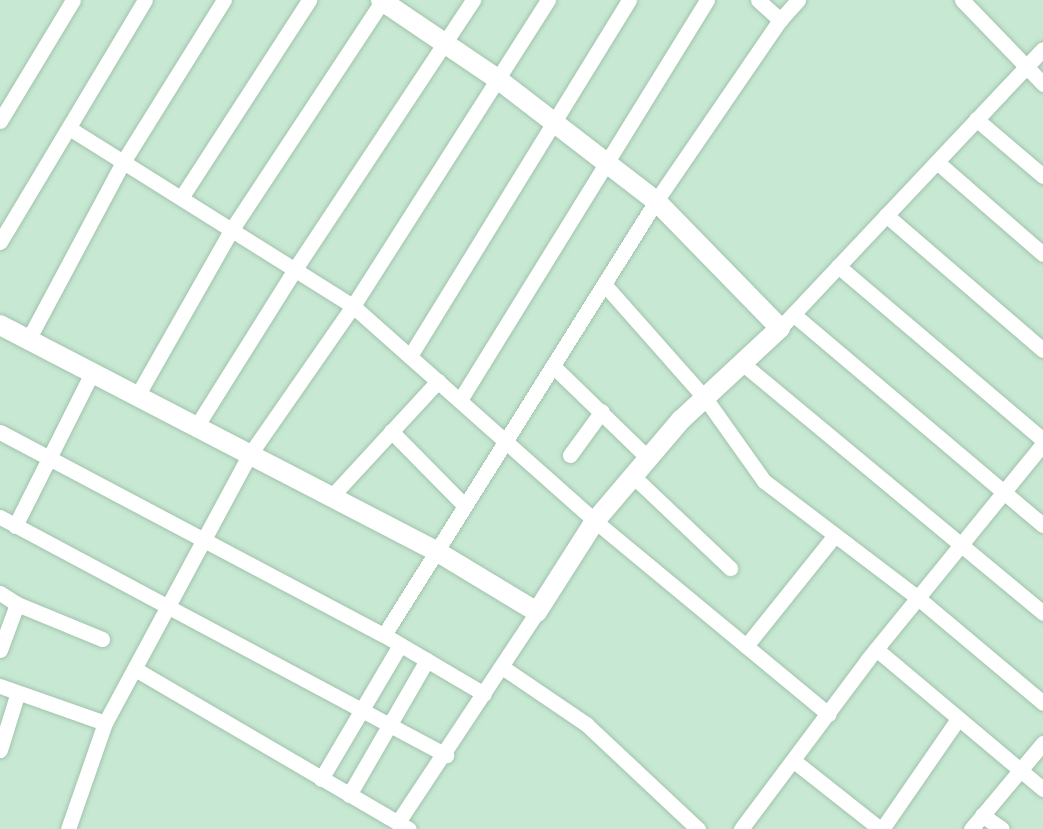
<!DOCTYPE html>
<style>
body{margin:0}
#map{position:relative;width:1043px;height:829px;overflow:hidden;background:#c7e9d3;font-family:Lato,sans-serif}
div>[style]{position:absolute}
.roads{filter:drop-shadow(0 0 2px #a1c2ad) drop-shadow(0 0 2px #a1c2ad)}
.minor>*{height:15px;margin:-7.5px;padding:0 7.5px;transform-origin:7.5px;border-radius:7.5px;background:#fff}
.tertiary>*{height:20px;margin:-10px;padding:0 10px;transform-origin:10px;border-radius:10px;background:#fff}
span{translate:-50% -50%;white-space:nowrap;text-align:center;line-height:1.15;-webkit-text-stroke:4.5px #fff;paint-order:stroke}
</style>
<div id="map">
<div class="roads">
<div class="minor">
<i style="left:758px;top:0;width:30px;rotate:42deg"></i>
<i style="left:962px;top:0;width:117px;rotate:46deg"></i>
<i style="left:976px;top:119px;width:88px;rotate:40.4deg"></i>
<i style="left:0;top:121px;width:141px;rotate:-58.9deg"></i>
<i style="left:69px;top:128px;width:335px;rotate:32.1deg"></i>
<i style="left:353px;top:306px;width:324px;rotate:41.6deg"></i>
<i style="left:595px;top:521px;width:303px;rotate:39.6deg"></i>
<i style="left:937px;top:162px;width:140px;rotate:41deg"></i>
<i style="left:181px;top:198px;width:236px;rotate:-57.1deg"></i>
<i style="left:886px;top:215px;width:207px;rotate:40.7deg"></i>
<i style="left:0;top:242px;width:282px;rotate:-59.1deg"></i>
<i style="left:838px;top:266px;width:269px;rotate:40.3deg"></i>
<i style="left:604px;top:284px;width:152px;rotate:48.5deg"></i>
<i style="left:705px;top:398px;width:102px;rotate:54.6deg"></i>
<i style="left:764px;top:481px;width:193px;rotate:37.2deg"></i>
<i style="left:918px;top:598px;width:163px;rotate:40deg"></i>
<i style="left:793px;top:314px;width:327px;rotate:40.2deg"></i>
<i style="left:780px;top:328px;width:383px;rotate:-46.7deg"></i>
<i style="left:28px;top:340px;width:202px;rotate:-61.9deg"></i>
<i style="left:123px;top:162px;width:191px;rotate:-58.1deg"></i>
<i style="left:410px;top:356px;width:418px;rotate:-58.4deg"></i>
<i style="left:742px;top:363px;width:391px;rotate:39.7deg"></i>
<i style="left:553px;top:366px;width:132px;rotate:44.1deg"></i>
<i style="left:137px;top:396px;width:192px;rotate:-60.4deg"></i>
<i style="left:232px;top:229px;width:274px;rotate:-56.6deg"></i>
<i style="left:460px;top:400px;width:470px;rotate:-58.3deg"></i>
<i style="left:196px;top:427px;width:186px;rotate:-57.9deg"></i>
<i style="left:295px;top:269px;width:323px;rotate:-56.5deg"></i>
<i style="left:391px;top:431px;width:105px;rotate:45.4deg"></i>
<i style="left:0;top:432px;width:434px;rotate:27.9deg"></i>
<i style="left:384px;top:635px;width:116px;rotate:30.5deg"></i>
<i style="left:570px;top:455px;width:54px;rotate:-54deg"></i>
<i style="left:633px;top:476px;width:134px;rotate:43.5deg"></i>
<i style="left:331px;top:497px;width:158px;rotate:-47.3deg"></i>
<i style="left:0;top:517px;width:506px;rotate:28.09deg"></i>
<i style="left:15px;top:526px;width:171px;rotate:-63.3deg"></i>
<i style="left:0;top:593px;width:20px;rotate:33deg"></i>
<i style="left:17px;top:604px;width:92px;rotate:22.4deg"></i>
<i style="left:384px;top:635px;width:512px;rotate:-57.92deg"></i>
<i style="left:656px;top:201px;width:219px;rotate:-55.6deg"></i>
<i style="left:780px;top:20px;width:27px;rotate:-48deg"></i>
<i style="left:746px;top:646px;width:142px;rotate:-51.3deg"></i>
<i style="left:876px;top:649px;width:218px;rotate:40deg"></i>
<i style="left:0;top:650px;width:49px;rotate:-69.7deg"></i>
<i style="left:502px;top:667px;width:102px;rotate:34.2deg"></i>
<i style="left:586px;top:724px;width:154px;rotate:43.2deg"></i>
<i style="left:135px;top:669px;width:317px;rotate:30.3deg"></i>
<i style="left:0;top:686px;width:111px;rotate:19.4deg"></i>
<i style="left:0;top:750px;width:58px;rotate:-72.8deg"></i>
<i style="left:794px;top:761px;width:110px;rotate:38.3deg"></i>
<i style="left:321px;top:779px;width:156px;rotate:-59.5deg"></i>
<i style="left:349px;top:795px;width:156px;rotate:-60deg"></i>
<i style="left:982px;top:815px;width:24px;rotate:35deg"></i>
<i style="left:398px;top:822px;width:252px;rotate:-56.5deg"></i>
<i style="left:68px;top:829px;width:112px;rotate:-70.8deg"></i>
<i style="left:105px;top:723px;width:306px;rotate:-61.7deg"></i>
<i style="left:250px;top:454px;width:180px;rotate:-55.2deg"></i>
<i style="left:353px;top:306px;width:363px;rotate:-57.5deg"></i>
<i style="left:741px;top:829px;width:212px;rotate:-53.2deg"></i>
<i style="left:868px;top:659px;width:277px;rotate:-50.9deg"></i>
<i style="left:882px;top:829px;width:134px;rotate:-55.4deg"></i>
<i style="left:971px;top:829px;width:112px;rotate:-50.1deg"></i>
</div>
<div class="tertiary">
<i style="left:0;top:325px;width:491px;rotate:27.4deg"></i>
<i style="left:436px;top:551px;width:118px;rotate:31.1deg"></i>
<i style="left:537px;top:612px;width:108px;rotate:-57.5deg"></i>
<i style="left:595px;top:521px;width:133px;rotate:-49.6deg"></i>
<i style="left:681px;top:420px;width:135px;rotate:-42.9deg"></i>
<i style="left:780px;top:328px;width:177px;rotate:-134.3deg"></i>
<i style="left:656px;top:201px;width:202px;rotate:-142.4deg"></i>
<i style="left:496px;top:78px;width:139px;rotate:-145.9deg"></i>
</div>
</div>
</div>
